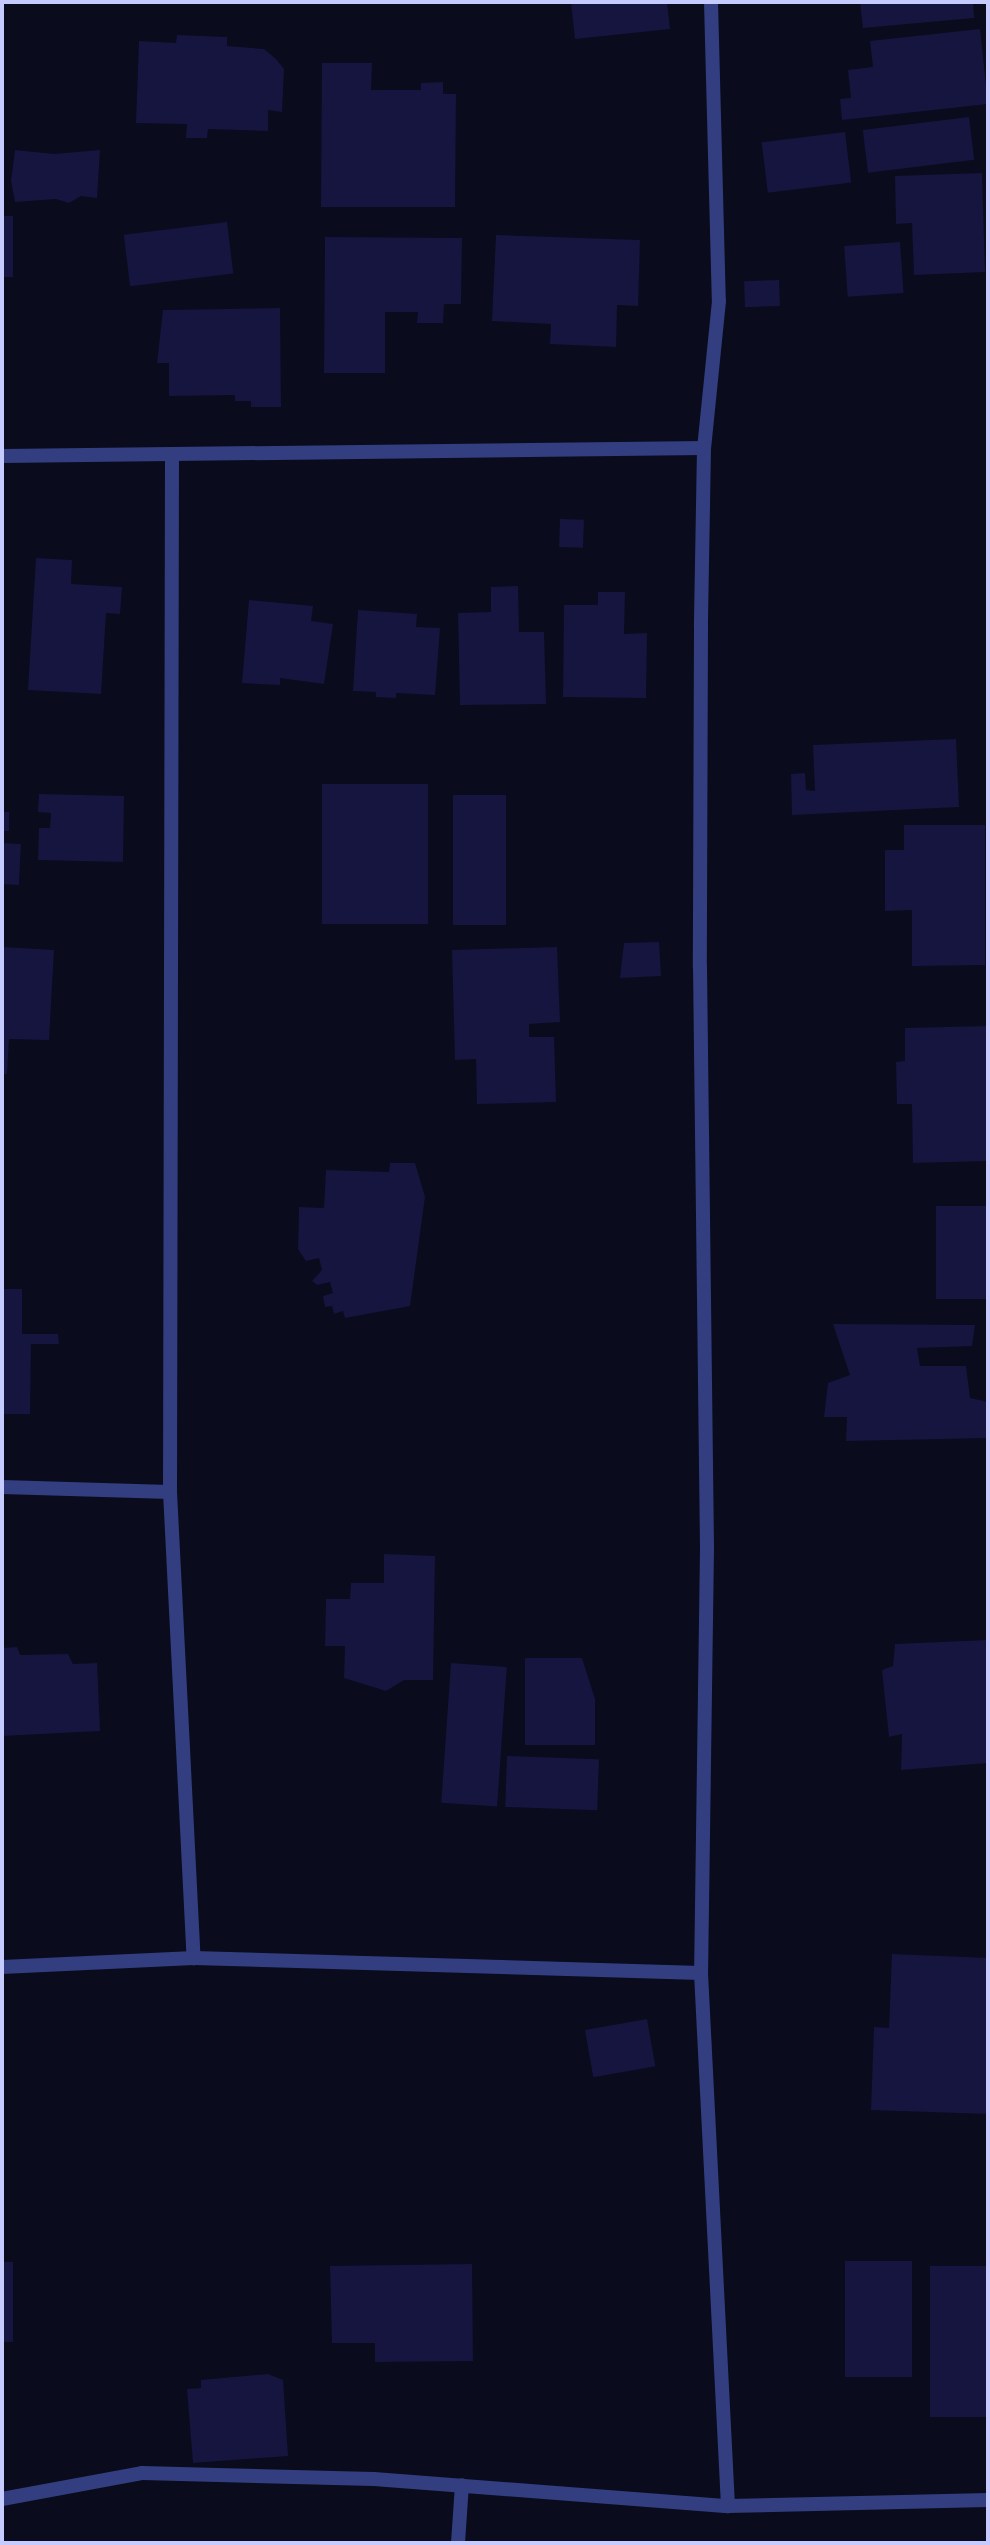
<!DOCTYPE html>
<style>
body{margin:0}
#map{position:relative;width:990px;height:2545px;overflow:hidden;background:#0a0b1d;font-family:Inter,sans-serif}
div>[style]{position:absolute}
.building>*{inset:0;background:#15153f;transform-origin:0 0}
.street>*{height:14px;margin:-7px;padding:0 7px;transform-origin:7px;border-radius:7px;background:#323e7f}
span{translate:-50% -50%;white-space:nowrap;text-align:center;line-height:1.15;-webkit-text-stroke:5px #0a0b1d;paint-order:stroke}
.frame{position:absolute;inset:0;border:4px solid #c6cbff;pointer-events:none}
</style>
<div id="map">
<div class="building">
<i style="clip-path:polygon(571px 2px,667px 2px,670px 29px,575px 39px)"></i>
<i style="clip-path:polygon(860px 2px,973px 2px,974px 18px,863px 28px)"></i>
<i style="clip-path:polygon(980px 29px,988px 104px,842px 120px,840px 99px,851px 98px,848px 70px,873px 67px,870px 41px)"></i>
<i style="clip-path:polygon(177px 35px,227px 37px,227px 46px,264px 49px,276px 59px,284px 69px,282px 112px,268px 110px,268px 131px,208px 129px,207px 138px,186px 138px,187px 124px,136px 123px,139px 41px,176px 43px)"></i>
<i style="clip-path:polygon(322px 63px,372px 63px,371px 90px,421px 90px,421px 83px,443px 82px,443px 94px,456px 94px,455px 207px,321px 207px)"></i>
<i style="left:969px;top:117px;width:43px;height:107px;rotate:83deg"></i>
<i style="left:845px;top:132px;width:51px;height:84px;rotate:83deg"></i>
<i style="clip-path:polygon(15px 150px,54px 154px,100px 150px,97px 198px,81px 196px,69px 203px,56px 199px,15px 202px,11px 181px)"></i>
<i style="clip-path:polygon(982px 173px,985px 272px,914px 275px,912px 223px,896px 224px,895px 176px)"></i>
<i style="left:2px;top:216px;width:11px;height:61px"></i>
<i style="left:227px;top:222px;width:52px;height:104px;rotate:83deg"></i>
<i style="clip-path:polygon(496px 235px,640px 240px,638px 306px,617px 305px,616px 347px,550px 344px,551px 324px,492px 321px)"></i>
<i style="clip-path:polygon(325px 237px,462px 238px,461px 304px,444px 304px,443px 323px,417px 323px,418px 312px,385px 312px,385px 373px,324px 373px)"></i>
<i style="left:900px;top:242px;width:51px;height:56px;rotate:86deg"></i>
<i style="left:779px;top:280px;width:26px;height:35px;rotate:88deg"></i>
<i style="clip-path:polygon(280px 308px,281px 407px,251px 407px,251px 401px,235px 401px,235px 395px,169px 396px,169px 363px,157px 363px,163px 310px)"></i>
<i style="left:560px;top:519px;width:24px;height:28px;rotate:2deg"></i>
<i style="clip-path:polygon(36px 558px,72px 560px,71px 584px,122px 587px,120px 614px,106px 613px,101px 694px,28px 690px)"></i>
<i style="clip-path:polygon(518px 586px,519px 632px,544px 632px,546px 704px,460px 705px,458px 613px,491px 612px,491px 587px)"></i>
<i style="clip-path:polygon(598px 592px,625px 592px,624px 634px,647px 633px,646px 698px,563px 697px,564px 605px,598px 605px)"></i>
<i style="clip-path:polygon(249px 600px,313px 606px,311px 621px,333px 624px,324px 684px,280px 678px,280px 685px,242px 683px)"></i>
<i style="clip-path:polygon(358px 610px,417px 614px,416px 627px,440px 628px,435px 695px,396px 693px,396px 698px,376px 697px,376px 692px,353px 691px)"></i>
<i style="clip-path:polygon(956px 739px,959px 807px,792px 815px,791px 774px,805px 773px,806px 790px,815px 791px,813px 745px)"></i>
<i style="left:428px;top:784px;width:140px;height:106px;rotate:90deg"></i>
<i style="clip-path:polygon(39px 794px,124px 796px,123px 862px,38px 860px,39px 828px,50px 828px,51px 813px,38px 812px)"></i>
<i style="left:453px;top:795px;width:53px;height:130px"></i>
<i style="left:2px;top:812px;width:7px;height:19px"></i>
<i style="clip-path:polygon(904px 825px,985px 825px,985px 965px,912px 966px,912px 910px,885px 911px,885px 850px,904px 850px)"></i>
<i style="left:2px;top:843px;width:19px;height:41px;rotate:3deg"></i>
<i style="clip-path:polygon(659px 942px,661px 976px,620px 978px,624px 943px)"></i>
<i style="clip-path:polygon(2px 947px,54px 950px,49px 1040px,9px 1039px,7px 1074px,2px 1074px)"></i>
<i style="clip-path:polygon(557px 947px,560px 1022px,529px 1024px,529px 1037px,554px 1037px,556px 1102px,477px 1104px,476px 1059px,455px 1060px,452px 950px)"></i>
<i style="clip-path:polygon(988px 1026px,988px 1161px,913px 1163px,912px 1104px,897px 1104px,896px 1062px,905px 1061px,905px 1028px)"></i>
<i style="clip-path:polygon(390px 1163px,415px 1163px,425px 1197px,410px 1306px,345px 1318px,343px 1311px,334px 1314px,332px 1306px,325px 1307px,323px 1296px,333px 1293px,330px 1282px,317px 1285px,312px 1281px,322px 1270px,319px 1258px,306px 1261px,298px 1249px,299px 1207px,324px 1208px,326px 1170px,389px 1172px)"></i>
<i style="left:988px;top:1206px;width:93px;height:52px;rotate:90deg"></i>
<i style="clip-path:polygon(2px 1289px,22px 1289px,22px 1334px,58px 1334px,59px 1344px,31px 1344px,30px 1414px,2px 1414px)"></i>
<i style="clip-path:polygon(833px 1324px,975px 1325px,972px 1346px,917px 1348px,920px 1366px,966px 1366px,970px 1398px,988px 1402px,988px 1438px,846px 1441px,847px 1417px,824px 1417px,828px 1383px,850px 1375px)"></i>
<i style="clip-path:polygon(384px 1554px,435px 1556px,433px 1680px,404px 1680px,386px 1691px,344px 1678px,345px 1646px,325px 1646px,326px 1599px,350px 1599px,351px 1583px,384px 1583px)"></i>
<i style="clip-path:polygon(988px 1640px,988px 1763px,901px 1770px,902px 1734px,889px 1737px,882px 1670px,893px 1666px,895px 1644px)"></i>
<i style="clip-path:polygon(17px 1647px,20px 1655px,68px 1654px,73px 1664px,97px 1663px,100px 1731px,2px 1736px,2px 1648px)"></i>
<i style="clip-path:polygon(525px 1658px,582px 1658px,595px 1699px,595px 1745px,525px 1745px)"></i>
<i style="left:451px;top:1663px;width:56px;height:140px;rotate:4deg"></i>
<i style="left:507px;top:1756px;width:92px;height:51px;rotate:2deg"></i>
<i style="clip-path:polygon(892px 1954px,988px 1958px,988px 2114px,871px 2110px,874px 2027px,889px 2028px)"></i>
<i style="left:647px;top:2019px;width:48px;height:63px;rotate:80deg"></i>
<i style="left:845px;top:2261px;width:67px;height:116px"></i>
<i style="left:13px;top:2262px;width:80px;height:11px;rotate:90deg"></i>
<i style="clip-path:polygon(472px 2264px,473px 2361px,375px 2362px,375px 2343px,332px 2343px,330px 2266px)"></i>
<i style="left:930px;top:2266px;width:58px;height:151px"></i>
<i style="clip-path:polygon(268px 2374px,283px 2380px,288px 2456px,193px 2463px,187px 2389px,201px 2388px,201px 2380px)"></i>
</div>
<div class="street">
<i style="left:711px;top:2px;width:299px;rotate:88.5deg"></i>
<i style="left:719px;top:301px;width:148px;rotate:95.8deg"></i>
<i style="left:704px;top:448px;width:178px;rotate:91deg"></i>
<i style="left:701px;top:626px;width:341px;rotate:90.2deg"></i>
<i style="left:700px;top:967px;width:581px;rotate:89.31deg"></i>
<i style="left:707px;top:1548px;width:425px;rotate:90.8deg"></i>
<i style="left:701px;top:1973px;width:534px;rotate:87.1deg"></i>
<i style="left:172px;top:454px;width:1038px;rotate:90.11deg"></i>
<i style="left:170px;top:1492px;width:467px;rotate:87.1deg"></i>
<i style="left:2px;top:456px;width:702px;rotate:-0.65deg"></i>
<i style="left:2px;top:1487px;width:168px;rotate:1.7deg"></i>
<i style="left:2px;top:1967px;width:192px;rotate:-2.7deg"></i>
<i style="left:194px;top:1958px;width:507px;rotate:1.69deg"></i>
<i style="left:2px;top:2499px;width:142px;rotate:-10.5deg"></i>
<i style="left:142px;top:2473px;width:232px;rotate:1.5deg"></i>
<i style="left:374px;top:2479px;width:355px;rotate:4.4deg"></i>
<i style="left:728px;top:2506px;width:260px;rotate:-1.3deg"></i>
<i style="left:458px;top:2543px;width:58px;rotate:-86.1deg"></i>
</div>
<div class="frame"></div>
</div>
